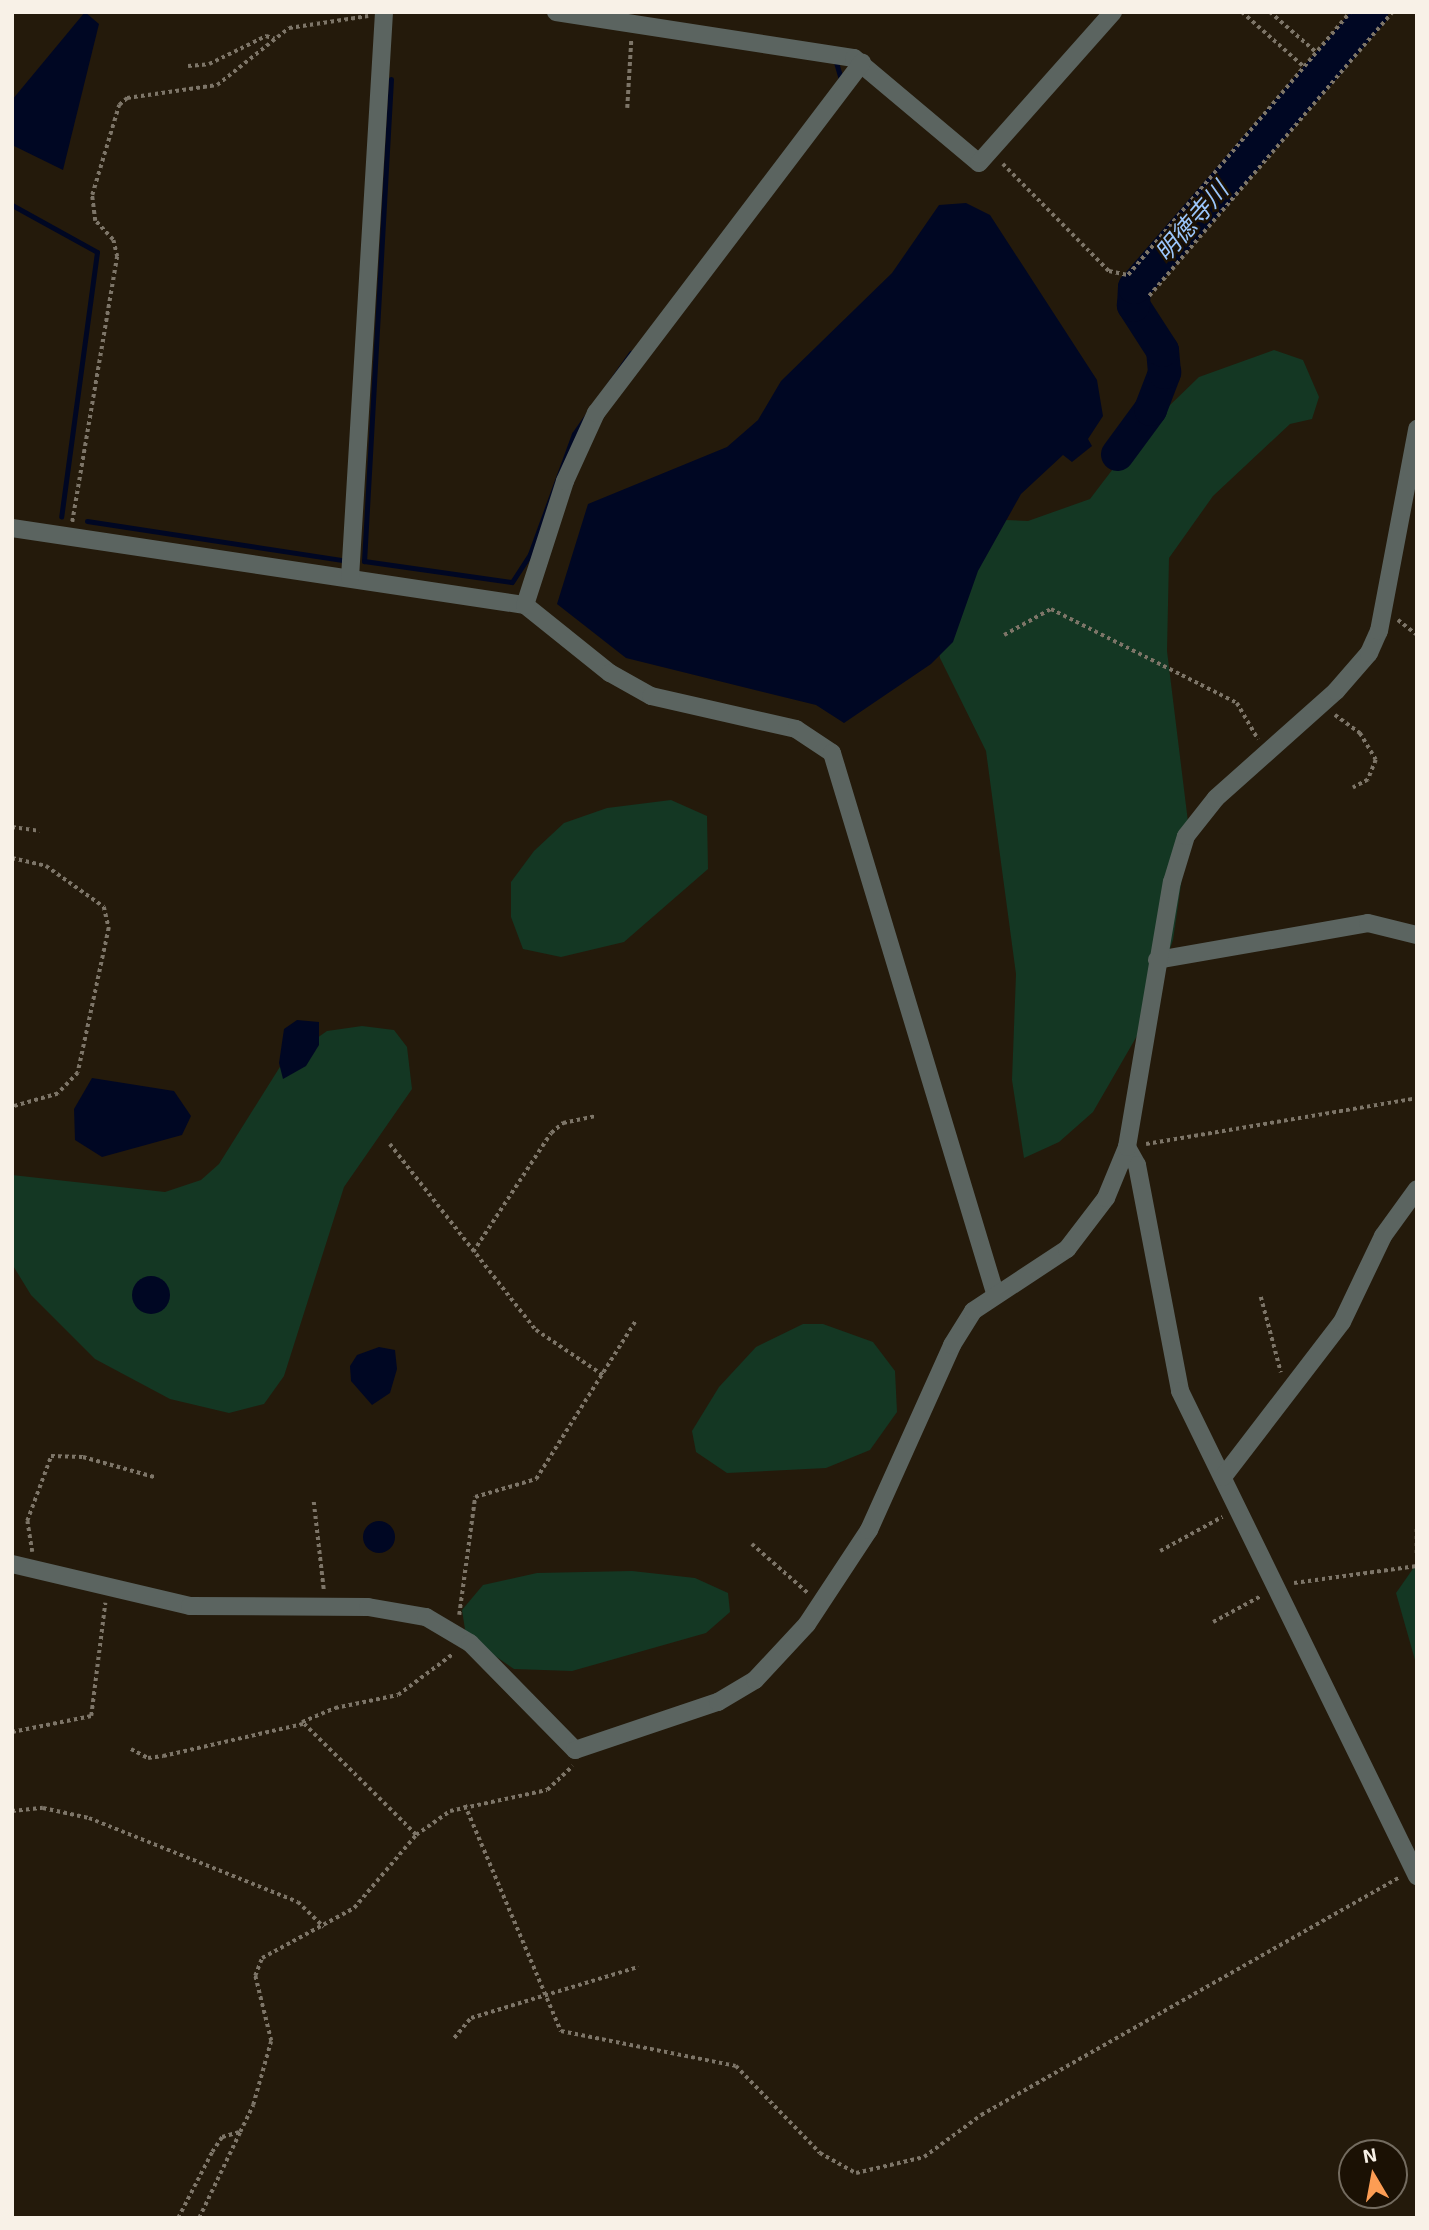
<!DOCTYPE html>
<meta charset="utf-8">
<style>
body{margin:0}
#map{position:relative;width:1429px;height:2230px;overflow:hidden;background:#241a0b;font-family:"Exo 2","Noto Sans JP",sans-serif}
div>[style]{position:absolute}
.green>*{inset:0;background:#143723}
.water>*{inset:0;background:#000723}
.round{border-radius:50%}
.stream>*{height:5px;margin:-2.5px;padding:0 2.5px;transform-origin:2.5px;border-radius:2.5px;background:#000723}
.river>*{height:33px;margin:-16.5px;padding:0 16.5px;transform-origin:16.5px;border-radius:16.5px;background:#000723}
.path>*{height:3.5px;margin-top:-1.75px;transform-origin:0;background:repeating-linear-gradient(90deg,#7d7568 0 3.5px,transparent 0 7px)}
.minor>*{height:18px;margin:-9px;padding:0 9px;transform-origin:9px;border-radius:9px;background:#5b6460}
span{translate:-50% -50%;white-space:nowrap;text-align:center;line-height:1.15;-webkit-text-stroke:5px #1b1104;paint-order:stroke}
.water-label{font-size:24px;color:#9bc6fc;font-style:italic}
.frame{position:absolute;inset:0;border:14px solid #f8f1e7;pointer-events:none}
.north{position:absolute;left:1338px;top:2139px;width:70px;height:70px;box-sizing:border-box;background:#1b1104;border:2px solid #736b5f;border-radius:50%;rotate:350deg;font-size:19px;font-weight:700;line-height:28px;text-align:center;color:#f8f1e7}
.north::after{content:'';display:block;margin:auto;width:24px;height:32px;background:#fc9d54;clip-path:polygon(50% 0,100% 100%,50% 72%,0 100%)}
</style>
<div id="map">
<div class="green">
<i style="clip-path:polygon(1274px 350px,1303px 360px,1319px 397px,1312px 419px,1290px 424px,1213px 496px,1169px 558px,1167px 651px,1189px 830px,1173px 940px,1145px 1022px,1093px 1112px,1059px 1142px,1024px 1158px,1012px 1080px,1016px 974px,986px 751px,940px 658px,927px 588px,955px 518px,1028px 521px,1090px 499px,1138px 436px,1199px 377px)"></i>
<i style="clip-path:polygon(671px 800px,707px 816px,708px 869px,624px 942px,561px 957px,523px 949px,511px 917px,511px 882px,534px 851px,564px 823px,607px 808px)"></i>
<i style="clip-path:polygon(362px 1026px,394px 1030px,407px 1047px,412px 1089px,344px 1187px,284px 1376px,264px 1404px,229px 1413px,170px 1399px,95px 1359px,31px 1295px,12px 1264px,12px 1175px,165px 1192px,201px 1180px,219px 1164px,283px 1062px,327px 1031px)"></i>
<i style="clip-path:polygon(803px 1324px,823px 1324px,873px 1342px,895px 1371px,897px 1412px,870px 1450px,826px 1468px,727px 1473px,696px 1452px,692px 1431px,719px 1387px,756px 1347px)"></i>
<i style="clip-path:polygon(1417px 1563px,1417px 1667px,1396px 1593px)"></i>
<i style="clip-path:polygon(632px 1571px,695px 1578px,728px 1593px,730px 1612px,706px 1633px,572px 1671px,514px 1669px,466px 1636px,462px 1610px,483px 1585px,537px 1573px)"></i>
</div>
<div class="water">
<i style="clip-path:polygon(85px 12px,99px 24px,63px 170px,12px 145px,12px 100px)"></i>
<i style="clip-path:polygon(966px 203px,990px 215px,1097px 380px,1103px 416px,1088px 439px,1092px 446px,1072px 462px,1063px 455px,1021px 494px,978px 571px,953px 642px,931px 664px,844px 723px,816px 705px,626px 658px,557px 604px,588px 504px,727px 447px,758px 420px,781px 381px,892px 273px,939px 205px)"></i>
<i style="clip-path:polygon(297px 1020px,319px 1022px,319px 1045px,306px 1066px,283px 1079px,279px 1063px,284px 1029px)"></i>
<i style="clip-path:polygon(92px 1078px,174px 1091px,191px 1116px,182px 1135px,102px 1157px,75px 1140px,74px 1109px)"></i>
<i class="round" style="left:132px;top:1276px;width:38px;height:38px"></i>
<i style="clip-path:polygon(379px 1347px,395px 1350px,397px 1369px,390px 1393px,372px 1405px,351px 1381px,350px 1366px,357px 1355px)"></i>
<i class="round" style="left:363px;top:1521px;width:32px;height:32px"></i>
</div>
<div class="stream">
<i style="left:836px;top:62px;width:18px;rotate:74deg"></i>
<i style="left:391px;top:79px;width:483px;rotate:93.2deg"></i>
<i style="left:364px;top:561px;width:149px;rotate:8.1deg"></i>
<i style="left:512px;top:582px;width:33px;rotate:-57deg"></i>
<i style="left:530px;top:554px;width:128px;rotate:-69.9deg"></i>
<i style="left:574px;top:434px;width:99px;rotate:-54.9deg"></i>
<i style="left:12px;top:205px;width:97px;rotate:28.9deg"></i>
<i style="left:97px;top:252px;width:267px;rotate:97.7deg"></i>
<i style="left:87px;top:521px;width:257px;rotate:8.7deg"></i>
</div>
<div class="river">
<i style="left:1117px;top:454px;width:56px;rotate:-53.7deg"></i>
<i style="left:1150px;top:409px;width:40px;rotate:-69deg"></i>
<i style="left:1164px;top:372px;width:22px;rotate:-95deg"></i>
<i style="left:1162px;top:350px;width:54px;rotate:-122.8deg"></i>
<i style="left:1133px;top:305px;width:18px;rotate:-87deg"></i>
<i style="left:1134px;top:287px;width:363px;rotate:-49.2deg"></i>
</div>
<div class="path">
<i style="left:1242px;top:12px;width:81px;rotate:41.5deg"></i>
<i style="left:1270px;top:12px;width:61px;rotate:41deg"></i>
<i style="left:188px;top:66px;width:21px;rotate:-5deg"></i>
<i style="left:209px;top:64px;width:64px;rotate:-26.2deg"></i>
<i style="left:266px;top:36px;width:9px;rotate:18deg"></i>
<i style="left:627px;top:108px;width:68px;rotate:-86.6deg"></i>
<i style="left:1003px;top:164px;width:151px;rotate:45.3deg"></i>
<i style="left:1109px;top:271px;width:19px;rotate:12deg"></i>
<i style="left:1128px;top:275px;width:344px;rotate:-49.8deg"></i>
<i style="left:1149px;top:296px;width:374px;rotate:-49.4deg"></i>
<i style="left:72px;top:522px;width:269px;rotate:-80.4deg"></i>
<i style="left:117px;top:257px;width:17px;rotate:-103deg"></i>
<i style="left:113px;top:240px;width:26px;rotate:-133deg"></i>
<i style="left:95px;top:221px;width:26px;rotate:-97deg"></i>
<i style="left:92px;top:195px;width:94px;rotate:-73.3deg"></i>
<i style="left:119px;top:105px;width:11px;rotate:-41deg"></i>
<i style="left:127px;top:98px;width:91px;rotate:-8.2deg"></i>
<i style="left:217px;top:85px;width:92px;rotate:-38.4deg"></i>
<i style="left:289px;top:28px;width:80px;rotate:-8.6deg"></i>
<i style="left:1398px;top:620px;width:24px;rotate:38deg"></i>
<i style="left:1004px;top:635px;width:54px;rotate:-29deg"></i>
<i style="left:1051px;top:609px;width:208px;rotate:26.8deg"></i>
<i style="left:1237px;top:703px;width:42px;rotate:59.7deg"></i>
<i style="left:1335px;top:715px;width:31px;rotate:36deg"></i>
<i style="left:1360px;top:733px;width:31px;rotate:59deg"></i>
<i style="left:1376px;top:760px;width:22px;rotate:112deg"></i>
<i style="left:1368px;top:780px;width:17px;rotate:152deg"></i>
<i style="left:12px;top:827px;width:28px;rotate:8deg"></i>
<i style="left:12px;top:858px;width:35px;rotate:13deg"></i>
<i style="left:46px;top:866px;width:71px;rotate:35.3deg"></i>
<i style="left:104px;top:907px;width:22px;rotate:77deg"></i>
<i style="left:109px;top:928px;width:148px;rotate:102.1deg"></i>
<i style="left:78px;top:1073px;width:29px;rotate:134deg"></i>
<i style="left:58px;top:1094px;width:48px;rotate:164.2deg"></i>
<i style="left:390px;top:1144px;width:236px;rotate:51.9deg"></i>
<i style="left:536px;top:1330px;width:81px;rotate:33.9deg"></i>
<i style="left:1146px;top:1144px;width:275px;rotate:-9.6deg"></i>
<i style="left:473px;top:1252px;width:142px;rotate:-56.8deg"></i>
<i style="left:551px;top:1133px;width:16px;rotate:-40deg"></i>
<i style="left:563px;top:1123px;width:33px;rotate:-12deg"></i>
<i style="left:1261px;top:1297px;width:78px;rotate:75.1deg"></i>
<i style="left:314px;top:1502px;width:89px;rotate:83.5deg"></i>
<i style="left:1417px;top:1529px;width:28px;rotate:90deg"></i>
<i style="left:752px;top:1544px;width:74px;rotate:41.2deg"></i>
<i style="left:1160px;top:1551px;width:71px;rotate:-28.7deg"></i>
<i style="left:32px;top:1552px;width:31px;rotate:-99deg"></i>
<i style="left:27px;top:1521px;width:69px;rotate:-69.7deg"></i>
<i style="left:51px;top:1456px;width:32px;rotate:2deg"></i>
<i style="left:83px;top:1457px;width:74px;rotate:15.7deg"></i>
<i style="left:1294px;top:1583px;width:124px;rotate:-7.9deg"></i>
<i style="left:459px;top:1615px;width:119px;rotate:-82.3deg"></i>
<i style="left:475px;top:1497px;width:64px;rotate:-16.4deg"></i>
<i style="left:536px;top:1479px;width:188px;rotate:-57.8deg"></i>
<i style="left:1213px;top:1622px;width:55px;rotate:-28.4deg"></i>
<i style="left:12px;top:1732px;width:81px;rotate:-11.4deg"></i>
<i style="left:91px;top:1716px;width:114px;rotate:-82.9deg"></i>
<i style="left:131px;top:1749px;width:19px;rotate:28deg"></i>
<i style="left:148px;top:1758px;width:15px;rotate:-8deg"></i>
<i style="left:163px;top:1756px;width:144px;rotate:-12.9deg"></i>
<i style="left:465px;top:1805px;width:246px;rotate:67deg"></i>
<i style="left:561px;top:2031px;width:178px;rotate:11.3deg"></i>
<i style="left:736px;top:2066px;width:121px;rotate:46deg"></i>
<i style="left:820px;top:2153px;width:41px;rotate:29.1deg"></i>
<i style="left:856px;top:2173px;width:70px;rotate:-13.2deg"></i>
<i style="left:924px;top:2157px;width:71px;rotate:-36.4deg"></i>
<i style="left:981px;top:2115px;width:480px;rotate:-29.6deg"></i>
<i style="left:12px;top:1811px;width:31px;rotate:-6deg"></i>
<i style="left:43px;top:1808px;width:47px;rotate:12.3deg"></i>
<i style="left:89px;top:1818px;width:225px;rotate:21.9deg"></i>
<i style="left:298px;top:1902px;width:36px;rotate:44deg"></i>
<i style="left:416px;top:1835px;width:161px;rotate:-135.3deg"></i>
<i style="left:302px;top:1722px;width:36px;rotate:-23deg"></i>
<i style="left:335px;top:1708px;width:64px;rotate:-11.7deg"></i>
<i style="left:398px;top:1695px;width:69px;rotate:-36.7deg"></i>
<i style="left:454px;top:2038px;width:26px;rotate:-50deg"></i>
<i style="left:471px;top:2018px;width:175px;rotate:-17deg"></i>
<i style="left:178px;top:2218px;width:74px;rotate:-62.7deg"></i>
<i style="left:212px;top:2152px;width:18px;rotate:-56deg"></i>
<i style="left:222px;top:2137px;width:19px;rotate:-16deg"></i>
<i style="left:240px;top:2132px;width:30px;rotate:-64deg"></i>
<i style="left:253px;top:2105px;width:66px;rotate:-74.3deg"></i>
<i style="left:271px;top:2041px;width:67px;rotate:-103.8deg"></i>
<i style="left:255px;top:1976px;width:19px;rotate:-69deg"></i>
<i style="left:262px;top:1958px;width:105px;rotate:-28.5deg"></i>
<i style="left:354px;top:1908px;width:96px;rotate:-49.7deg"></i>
<i style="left:416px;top:1835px;width:42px;rotate:-35.2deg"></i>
<i style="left:450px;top:1811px;width:99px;rotate:-12.2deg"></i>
<i style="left:547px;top:1790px;width:35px;rotate:-43deg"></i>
<i style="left:199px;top:2218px;width:95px;rotate:-64.5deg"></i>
</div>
<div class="minor">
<i style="left:556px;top:12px;width:302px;rotate:8.8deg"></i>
<i style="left:854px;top:58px;width:163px;rotate:40deg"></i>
<i style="left:979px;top:163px;width:202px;rotate:-48.4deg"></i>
<i style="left:12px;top:528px;width:519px;rotate:8.54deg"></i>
<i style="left:525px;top:605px;width:109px;rotate:38.7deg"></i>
<i style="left:610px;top:673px;width:47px;rotate:29.3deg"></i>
<i style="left:651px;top:696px;width:149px;rotate:12.8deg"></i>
<i style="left:796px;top:729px;width:43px;rotate:33.7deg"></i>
<i style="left:832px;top:753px;width:564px;rotate:73.2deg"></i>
<i style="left:350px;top:578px;width:567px;rotate:-86.56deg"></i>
<i style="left:525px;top:605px;width:130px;rotate:-72.1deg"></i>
<i style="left:565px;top:481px;width:75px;rotate:-65.5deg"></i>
<i style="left:596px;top:413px;width:440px;rotate:-52.8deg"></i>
<i style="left:1157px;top:960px;width:214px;rotate:-9.9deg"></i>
<i style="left:1368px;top:923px;width:50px;rotate:13.8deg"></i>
<i style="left:1127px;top:1147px;width:21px;rotate:61deg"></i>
<i style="left:1137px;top:1165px;width:230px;rotate:79.2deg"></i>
<i style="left:1180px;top:1391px;width:540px;rotate:63.96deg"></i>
<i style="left:1223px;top:1477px;width:195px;rotate:-52.5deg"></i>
<i style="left:1342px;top:1322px;width:95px;rotate:-64.5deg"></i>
<i style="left:1383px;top:1236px;width:58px;rotate:-54.1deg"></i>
<i style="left:12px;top:1564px;width:183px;rotate:13.3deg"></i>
<i style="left:190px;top:1606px;width:178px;rotate:0.3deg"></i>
<i style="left:368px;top:1607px;width:59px;rotate:9.8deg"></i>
<i style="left:426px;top:1617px;width:51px;rotate:30.6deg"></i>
<i style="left:470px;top:1643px;width:150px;rotate:45.5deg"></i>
<i style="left:575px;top:1750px;width:151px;rotate:-18.6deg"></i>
<i style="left:718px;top:1702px;width:43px;rotate:-30.7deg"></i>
<i style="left:755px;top:1680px;width:76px;rotate:-47.1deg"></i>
<i style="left:807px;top:1624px;width:113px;rotate:-56.6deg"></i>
<i style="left:869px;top:1530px;width:203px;rotate:-65.8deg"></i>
<i style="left:952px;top:1345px;width:40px;rotate:-58deg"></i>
<i style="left:973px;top:1311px;width:113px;rotate:-33.4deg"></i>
<i style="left:1067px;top:1249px;width:64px;rotate:-52.6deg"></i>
<i style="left:1106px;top:1198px;width:55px;rotate:-67.6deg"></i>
<i style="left:1127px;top:1147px;width:269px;rotate:-80.4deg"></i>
<i style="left:1172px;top:882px;width:48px;rotate:-73.1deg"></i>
<i style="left:1186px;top:836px;width:48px;rotate:-51.7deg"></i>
<i style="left:1216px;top:798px;width:161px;rotate:-41.7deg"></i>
<i style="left:1336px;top:691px;width:50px;rotate:-49deg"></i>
<i style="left:1369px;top:653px;width:24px;rotate:-66deg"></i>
<i style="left:1379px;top:631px;width:206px;rotate:-79.3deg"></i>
</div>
<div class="water-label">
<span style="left:1191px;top:221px;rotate:-49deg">明徳寺川</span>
</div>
<div class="frame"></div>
<div class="north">N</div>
</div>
